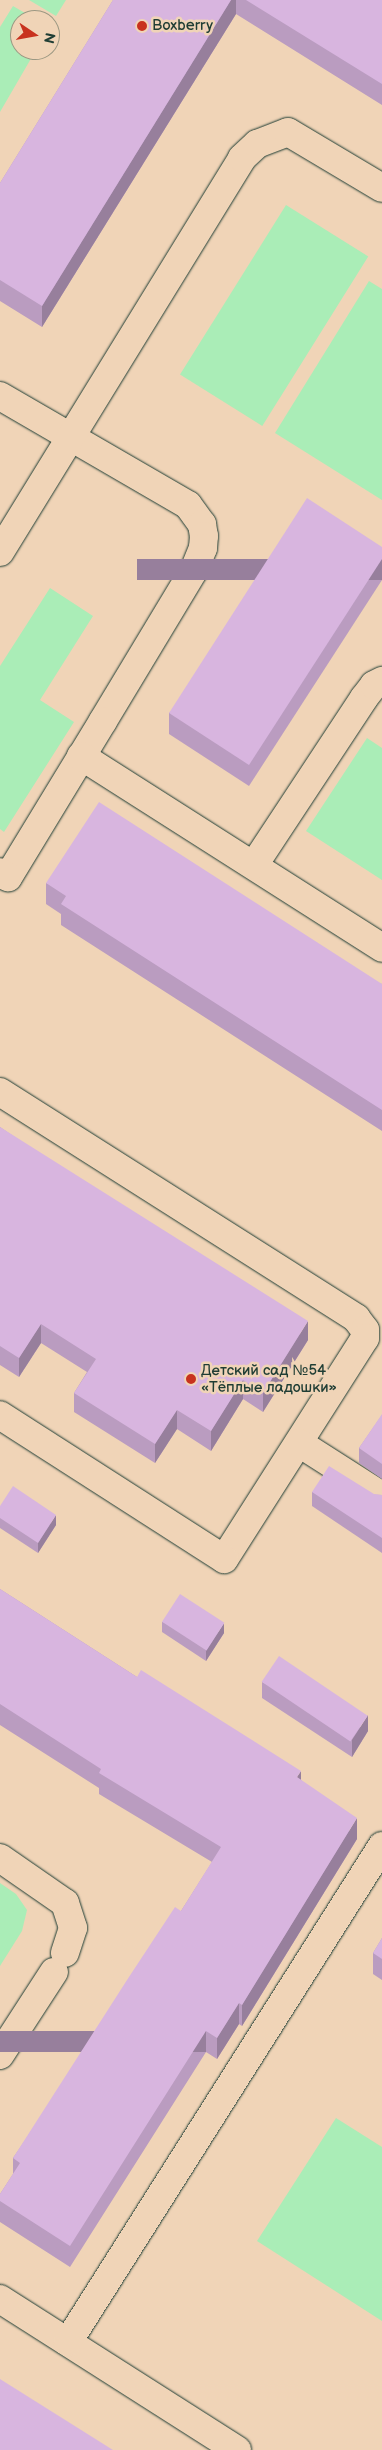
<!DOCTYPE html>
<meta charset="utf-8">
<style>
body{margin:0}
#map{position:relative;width:382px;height:2450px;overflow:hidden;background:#f0d4b7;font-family:"Balsamiq Sans",sans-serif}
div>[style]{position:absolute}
.green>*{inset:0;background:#aaedb7;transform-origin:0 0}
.roads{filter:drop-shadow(0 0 1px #1f3d34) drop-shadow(0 0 1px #1f3d34)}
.minor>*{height:28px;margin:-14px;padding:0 14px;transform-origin:14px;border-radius:14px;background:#f0d4b7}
.wall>*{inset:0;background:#ba9cc0}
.shaded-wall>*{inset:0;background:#977f9c;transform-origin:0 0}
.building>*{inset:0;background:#d8b5df;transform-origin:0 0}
.dots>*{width:14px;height:14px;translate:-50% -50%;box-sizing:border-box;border:2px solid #f0d4b7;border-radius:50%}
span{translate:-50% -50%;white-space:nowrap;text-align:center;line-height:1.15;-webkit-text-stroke:5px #f0d4b7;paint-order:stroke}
.poi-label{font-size:15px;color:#1f3d34}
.left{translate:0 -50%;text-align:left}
.north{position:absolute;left:10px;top:10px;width:50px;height:50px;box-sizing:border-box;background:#f0d4b7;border:1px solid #9c9883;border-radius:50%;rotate:102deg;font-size:14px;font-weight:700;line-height:20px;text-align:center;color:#1f3d34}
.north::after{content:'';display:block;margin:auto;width:18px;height:22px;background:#c8321e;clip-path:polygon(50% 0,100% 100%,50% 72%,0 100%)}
</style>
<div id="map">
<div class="green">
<i style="clip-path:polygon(29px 0,66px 0,56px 16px)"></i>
<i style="clip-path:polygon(13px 6px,37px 20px,20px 20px,20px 50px,36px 50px,0 112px,0 27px)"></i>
<i style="left:286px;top:205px;width:97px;height:200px;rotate:32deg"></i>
<i style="clip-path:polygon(369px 281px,382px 289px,382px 500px,275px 433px)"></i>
<i style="clip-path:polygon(50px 588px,93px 616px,40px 700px,74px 722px,4px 832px,0 829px,0 666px)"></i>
<i style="clip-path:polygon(367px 738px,382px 748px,382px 880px,306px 831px)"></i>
<i style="clip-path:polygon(0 1883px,16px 1894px,27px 1910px,22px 1931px,0 1966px)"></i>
<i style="clip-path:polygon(336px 2118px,382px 2147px,382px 2321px,257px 2241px)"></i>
</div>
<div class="roads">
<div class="minor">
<i style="left:0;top:396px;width:217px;rotate:30.1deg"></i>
<i style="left:188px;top:505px;width:24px;rotate:54deg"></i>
<i style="left:202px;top:524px;width:12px;rotate:81deg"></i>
<i style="left:204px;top:536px;width:12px;rotate:95deg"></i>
<i style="left:203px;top:548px;width:24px;rotate:112deg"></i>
<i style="left:194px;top:570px;width:176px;rotate:121.1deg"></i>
<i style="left:103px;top:721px;width:183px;rotate:121.3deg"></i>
<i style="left:8px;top:877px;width:9px;rotate:-148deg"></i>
<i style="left:0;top:552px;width:462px;rotate:-58.4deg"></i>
<i style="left:242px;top:158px;width:21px;rotate:-43deg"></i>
<i style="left:257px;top:144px;width:33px;rotate:-21deg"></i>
<i style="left:288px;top:132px;width:109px;rotate:30.8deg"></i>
<i style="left:81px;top:756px;width:357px;rotate:32.5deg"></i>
<i style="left:254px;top:865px;width:200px;rotate:-56.6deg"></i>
<i style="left:364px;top:698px;width:16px;rotate:-52deg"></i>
<i style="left:374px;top:685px;width:9px;rotate:-27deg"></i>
<i style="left:0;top:1092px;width:422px;rotate:32.4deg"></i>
<i style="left:356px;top:1318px;width:15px;rotate:53deg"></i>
<i style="left:365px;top:1330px;width:8px;rotate:90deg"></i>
<i style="left:365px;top:1338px;width:262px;rotate:122.5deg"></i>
<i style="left:224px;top:1559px;width:266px;rotate:-147.3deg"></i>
<i style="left:299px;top:1443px;width:98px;rotate:32.6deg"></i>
<i style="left:0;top:1858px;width:79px;rotate:34.7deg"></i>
<i style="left:65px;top:1903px;width:26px;rotate:72deg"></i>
<i style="left:73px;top:1928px;width:26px;rotate:108deg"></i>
<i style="left:0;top:2055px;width:99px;rotate:-57deg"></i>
<i style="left:0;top:2299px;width:281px;rotate:32.5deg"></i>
<i style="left:68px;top:2342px;width:587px;rotate:-57.66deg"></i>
</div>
</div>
<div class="wall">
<i style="clip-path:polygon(113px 0,382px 0,382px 105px,236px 14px,42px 327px,0 301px,0 183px)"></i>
<i style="clip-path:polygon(382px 547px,382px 580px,249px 786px,169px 734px,169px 713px)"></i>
<i style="clip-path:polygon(46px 883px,382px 984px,382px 1131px,61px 925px,61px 914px,46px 904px)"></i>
<i style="clip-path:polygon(0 1127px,308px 1340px,263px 1412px,243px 1399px,211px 1451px,177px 1429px,155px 1463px,74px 1412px,74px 1393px,87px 1372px,41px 1343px,19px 1377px,0 1365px)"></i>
<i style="clip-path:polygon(382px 1415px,382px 1479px,359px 1463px,359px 1448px)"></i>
<i style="clip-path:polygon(312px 1492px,382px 1495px,382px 1553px,312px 1506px)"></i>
<i style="clip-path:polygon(0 1506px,56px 1525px,38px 1553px,0 1528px)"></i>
<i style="clip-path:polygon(0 1589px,137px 1677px,301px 1780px,357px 1839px,242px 2026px,239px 2024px,217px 2059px,206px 2052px,70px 2267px,0 2222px,0 2194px,13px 2174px,13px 2158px,181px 1911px,212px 1862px,99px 1794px,99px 1788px,0 1725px)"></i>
<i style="clip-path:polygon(162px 1622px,224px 1633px,206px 1661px,162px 1632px)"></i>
<i style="clip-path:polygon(262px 1682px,368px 1731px,352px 1757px,262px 1698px)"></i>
<i style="clip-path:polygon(382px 1938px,382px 1980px,373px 1974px,373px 1953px)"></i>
</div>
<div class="shaded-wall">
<i style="clip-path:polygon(231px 0,236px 0,236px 14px,42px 327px,42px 306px)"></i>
<i style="left:382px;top:559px;width:21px;height:245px;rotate:90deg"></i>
<i style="clip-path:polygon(308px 1321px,308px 1340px,263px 1412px,263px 1393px)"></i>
<i style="clip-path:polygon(41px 1324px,41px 1343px,19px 1377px,19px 1358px)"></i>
<i style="clip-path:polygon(243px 1380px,243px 1399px,211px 1451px,211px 1431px)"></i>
<i style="clip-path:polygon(177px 1410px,177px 1429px,155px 1463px,155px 1444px)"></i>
<i style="clip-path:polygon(56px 1515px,56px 1525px,38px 1553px,38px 1543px)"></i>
<i style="clip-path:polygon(224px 1623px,224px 1633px,206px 1661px,206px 1651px)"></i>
<i style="clip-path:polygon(368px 1715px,368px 1731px,352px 1757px,352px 1740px)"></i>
<i style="clip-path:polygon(301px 1771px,301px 1792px,297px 1777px)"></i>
<i style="clip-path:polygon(357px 1818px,357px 1839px,242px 2026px,242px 2005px)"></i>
<i style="clip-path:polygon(239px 2003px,239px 2024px,217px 2059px,217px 2038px)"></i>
<i style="left:206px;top:2031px;width:21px;height:254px;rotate:90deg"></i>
</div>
<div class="building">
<i style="clip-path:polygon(113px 0,231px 0,42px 306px,0 280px,0 183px)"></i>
<i style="clip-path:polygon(246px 0,382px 0,382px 84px)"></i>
<i style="clip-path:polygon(307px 498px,382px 547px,382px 559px,249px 765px,169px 713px)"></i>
<i style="clip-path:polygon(99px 802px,382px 984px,382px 1110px,61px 904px,66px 896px,46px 883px)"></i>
<i style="clip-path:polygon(0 1127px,308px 1321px,263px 1393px,243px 1380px,211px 1431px,177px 1410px,155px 1444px,74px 1393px,96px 1359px,41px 1324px,19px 1358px,0 1346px)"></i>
<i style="clip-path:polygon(382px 1414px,382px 1464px,359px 1448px)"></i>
<i style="clip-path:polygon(329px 1466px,374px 1494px,382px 1495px,382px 1538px,312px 1492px)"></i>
<i style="clip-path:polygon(13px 1486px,56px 1515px,38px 1543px,0 1518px,0 1506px)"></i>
<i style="clip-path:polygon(0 1589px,137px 1677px,141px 1670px,301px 1771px,297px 1777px,357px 1818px,242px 2005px,239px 2003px,217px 2038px,206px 2031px,70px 2246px,0 2201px,0 2194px,20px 2163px,13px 2158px,127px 1980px,175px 1907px,181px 1911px,221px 1847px,99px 1773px,101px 1769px,0 1704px)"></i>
<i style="left:180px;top:1594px;width:53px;height:33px;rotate:33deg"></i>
<i style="left:279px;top:1656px;width:107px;height:31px;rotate:34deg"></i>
<i style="clip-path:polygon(382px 1938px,382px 1959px,373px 1953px)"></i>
<i style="clip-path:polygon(0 2379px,113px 2450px,0 2450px)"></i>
</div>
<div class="dots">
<i style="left:142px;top:26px;background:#c8321e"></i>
<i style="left:191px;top:1379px;background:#c8321e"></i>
</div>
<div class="poi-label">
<span class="left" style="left:152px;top:26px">Boxberry</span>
<span class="left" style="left:201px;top:1379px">Детский сад №54<br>«Тёплые ладошки»</span>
</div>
<div class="north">N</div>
</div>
